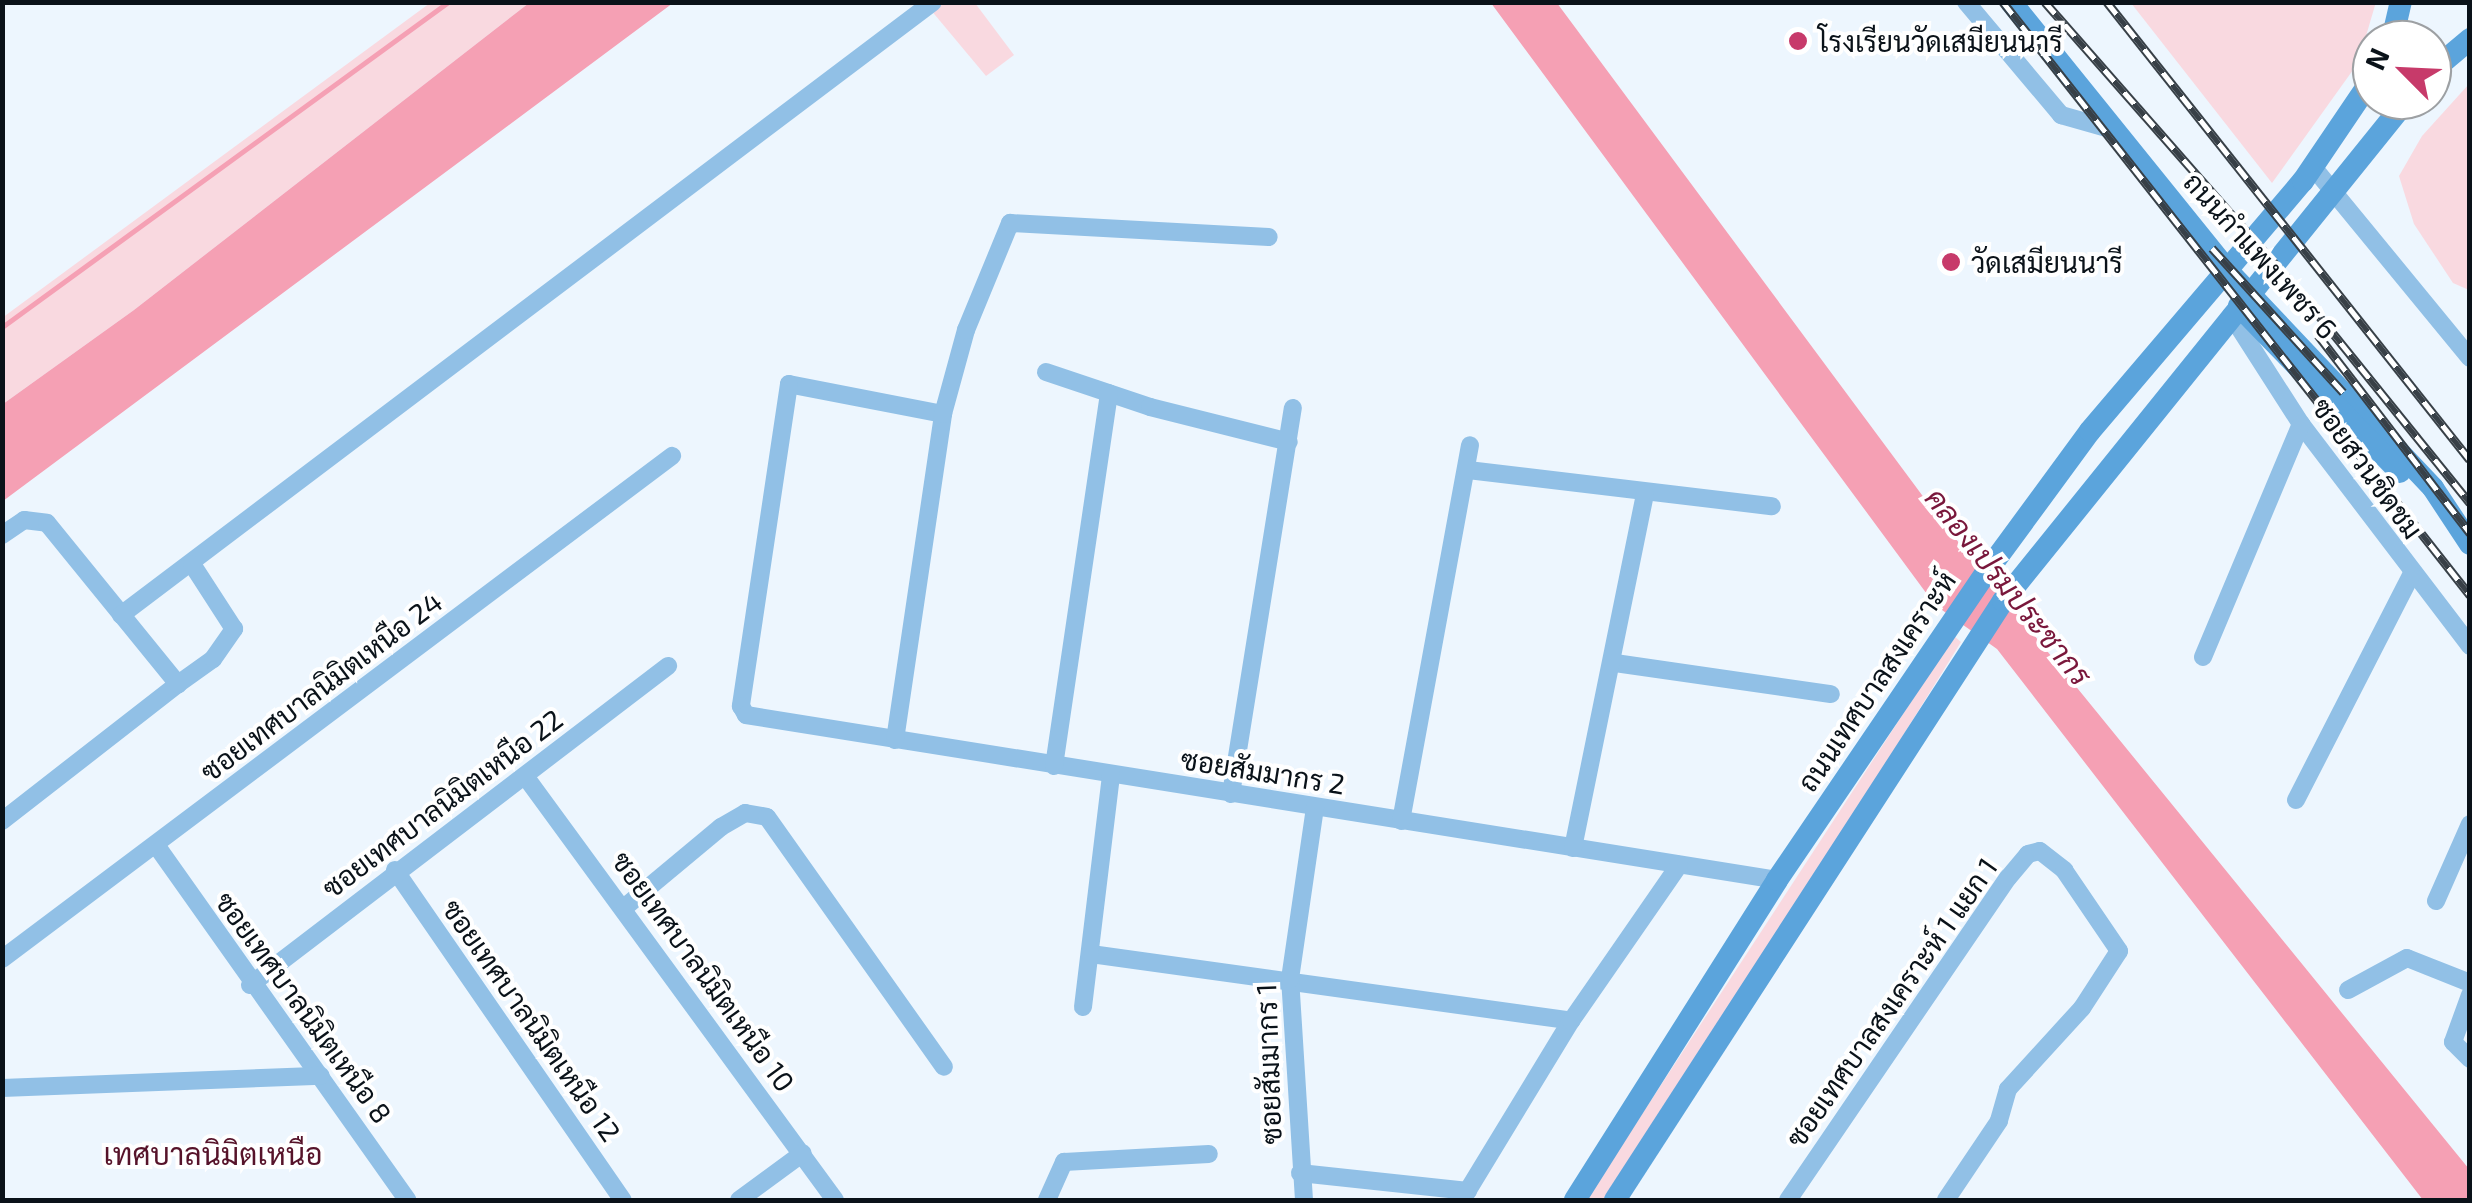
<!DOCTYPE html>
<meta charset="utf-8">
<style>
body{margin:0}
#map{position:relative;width:2472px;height:1203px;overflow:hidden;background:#edf6fe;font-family:"Exo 2",Sarabun,sans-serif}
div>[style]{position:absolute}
.green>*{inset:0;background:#f9d9e0}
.water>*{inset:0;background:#f5a0b4}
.stream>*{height:5px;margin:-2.5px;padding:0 2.5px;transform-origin:2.5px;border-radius:2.5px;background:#f5a0b4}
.street>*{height:18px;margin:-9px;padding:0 9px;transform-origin:9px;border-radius:9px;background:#91c0e6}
.secondary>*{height:22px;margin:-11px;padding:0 11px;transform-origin:11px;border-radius:11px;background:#5ba4dc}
.rail>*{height:9px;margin-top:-4.5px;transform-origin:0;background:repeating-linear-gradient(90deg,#fff 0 15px,#384047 0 30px);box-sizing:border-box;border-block:2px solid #384047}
.dots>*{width:28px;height:28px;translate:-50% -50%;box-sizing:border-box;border:5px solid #fff;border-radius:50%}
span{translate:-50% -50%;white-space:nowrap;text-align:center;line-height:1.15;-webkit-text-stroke:8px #fff;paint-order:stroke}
.poi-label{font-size:28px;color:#0a1219}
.left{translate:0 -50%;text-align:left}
.street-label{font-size:28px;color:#0a1219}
.water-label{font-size:30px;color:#79173b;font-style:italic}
.neighbourhood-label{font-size:30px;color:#56132a}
.frame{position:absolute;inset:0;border:5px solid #0a1219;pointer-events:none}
.north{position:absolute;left:2352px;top:20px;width:100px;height:100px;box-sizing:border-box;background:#fff;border:2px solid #9da0a3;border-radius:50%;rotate:294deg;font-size:28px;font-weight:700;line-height:40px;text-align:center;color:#0a1219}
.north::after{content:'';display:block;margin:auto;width:35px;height:45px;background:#c73a6a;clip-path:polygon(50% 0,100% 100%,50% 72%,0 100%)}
</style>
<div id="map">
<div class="green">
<i style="clip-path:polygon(2376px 2px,2358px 63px,2272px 183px,2131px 3px)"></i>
<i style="clip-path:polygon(430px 3px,529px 3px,134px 310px,3px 404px,2px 318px)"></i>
<i style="clip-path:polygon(925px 3px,975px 3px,1014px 55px,986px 76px)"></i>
<i style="clip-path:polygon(2469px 84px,2469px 290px,2453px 283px,2414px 224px,2399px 176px,2422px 136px)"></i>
<i style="clip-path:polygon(1954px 636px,1961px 642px,1816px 876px,1603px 1200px,1586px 1200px)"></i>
</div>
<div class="water">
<i style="clip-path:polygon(529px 3px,673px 3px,3px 501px,3px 404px,134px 310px)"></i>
<i style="clip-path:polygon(1491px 3px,1557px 3px,1942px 522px,2469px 1169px,2469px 1200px,2423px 1200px,1997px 649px,1935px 605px)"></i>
</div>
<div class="stream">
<i style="left:2px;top:327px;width:552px;rotate:-36.08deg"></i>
</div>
<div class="street">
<i style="left:1966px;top:2px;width:148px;rotate:49.9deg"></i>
<i style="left:2061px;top:115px;width:55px;rotate:15.8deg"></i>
<i style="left:2313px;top:167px;width:247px;rotate:50.6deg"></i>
<i style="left:2231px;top:315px;width:130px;rotate:57.3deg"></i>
<i style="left:2301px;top:424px;width:279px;rotate:52.7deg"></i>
<i style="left:1046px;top:372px;width:110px;rotate:18.6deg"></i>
<i style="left:1150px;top:407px;width:143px;rotate:14.1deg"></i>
<i style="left:943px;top:414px;width:157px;rotate:-169deg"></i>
<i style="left:789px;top:384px;width:326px;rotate:98.5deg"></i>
<i style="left:741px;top:706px;width:10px;rotate:61deg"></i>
<i style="left:746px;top:715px;width:1044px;rotate:9.09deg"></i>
<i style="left:1468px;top:470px;width:306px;rotate:6.8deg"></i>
<i style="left:2px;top:535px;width:27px;rotate:-34deg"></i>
<i style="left:24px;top:520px;width:23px;rotate:7deg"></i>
<i style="left:47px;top:523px;width:208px;rotate:50.9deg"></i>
<i style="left:178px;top:684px;width:223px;rotate:142.1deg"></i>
<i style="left:121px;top:615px;width:1017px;rotate:-37.05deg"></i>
<i style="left:2203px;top:657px;width:253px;rotate:-67.2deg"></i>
<i style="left:1615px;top:663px;width:218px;rotate:8.2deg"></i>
<i style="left:178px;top:684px;width:43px;rotate:-35.5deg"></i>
<i style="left:213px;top:659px;width:37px;rotate:-55deg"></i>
<i style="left:234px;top:629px;width:77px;rotate:-122.9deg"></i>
<i style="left:895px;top:740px;width:330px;rotate:-81.6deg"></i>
<i style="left:943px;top:414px;width:87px;rotate:-74.7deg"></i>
<i style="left:966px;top:330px;width:116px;rotate:-67.6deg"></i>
<i style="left:1010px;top:223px;width:259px;rotate:3.1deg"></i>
<i style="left:1054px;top:766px;width:377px;rotate:-81.6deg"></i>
<i style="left:525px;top:776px;width:525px;rotate:53.83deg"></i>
<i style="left:1231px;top:794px;width:391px;rotate:-80.9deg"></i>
<i style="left:2296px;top:800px;width:253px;rotate:-62.9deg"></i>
<i style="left:1401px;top:821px;width:382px;rotate:-79.6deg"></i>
<i style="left:156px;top:845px;width:435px;rotate:54.7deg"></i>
<i style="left:1573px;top:848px;width:361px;rotate:-78.5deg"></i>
<i style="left:395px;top:870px;width:401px;rotate:55.4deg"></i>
<i style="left:2436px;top:901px;width:84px;rotate:-66.2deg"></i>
<i style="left:625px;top:907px;width:125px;rotate:-39.8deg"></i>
<i style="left:721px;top:827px;width:28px;rotate:-30deg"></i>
<i style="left:745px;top:813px;width:22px;rotate:10deg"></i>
<i style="left:767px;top:817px;width:306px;rotate:54.7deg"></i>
<i style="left:1091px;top:954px;width:485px;rotate:7.9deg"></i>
<i style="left:2px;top:959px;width:838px;rotate:-36.9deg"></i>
<i style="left:250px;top:985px;width:526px;rotate:-37.35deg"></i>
<i style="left:2348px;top:990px;width:67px;rotate:-28.5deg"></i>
<i style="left:2407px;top:958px;width:68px;rotate:21.6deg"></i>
<i style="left:2470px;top:995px;width:50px;rotate:109.9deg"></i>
<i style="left:2453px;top:1042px;width:24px;rotate:45deg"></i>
<i style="left:1083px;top:1007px;width:234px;rotate:-83.1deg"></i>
<i style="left:2px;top:1088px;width:319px;rotate:-2.2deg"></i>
<i style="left:1300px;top:1173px;width:169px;rotate:6.1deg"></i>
<i style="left:739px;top:1200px;width:79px;rotate:-36.3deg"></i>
<i style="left:1047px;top:1200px;width:42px;rotate:-65.9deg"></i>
<i style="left:1064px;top:1162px;width:145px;rotate:-3.2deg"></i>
<i style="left:1304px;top:1200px;width:221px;rotate:-93.6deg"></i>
<i style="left:1290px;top:979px;width:174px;rotate:-81.7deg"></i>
<i style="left:1462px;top:1200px;width:210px;rotate:-58.7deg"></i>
<i style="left:1571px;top:1021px;width:190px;rotate:-55.3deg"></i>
<i style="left:1788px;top:1200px;width:390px;rotate:-55.7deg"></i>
<i style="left:2008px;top:878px;width:31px;rotate:-50deg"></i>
<i style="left:2028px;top:854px;width:12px;rotate:-14deg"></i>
<i style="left:2040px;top:851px;width:31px;rotate:38deg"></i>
<i style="left:2064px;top:870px;width:98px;rotate:55.8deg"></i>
<i style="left:2119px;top:951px;width:68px;rotate:123deg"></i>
<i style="left:2082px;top:1008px;width:110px;rotate:132.4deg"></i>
<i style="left:2008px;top:1089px;width:33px;rotate:106deg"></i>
<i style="left:1999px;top:1121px;width:95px;rotate:123.9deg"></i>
</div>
<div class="secondary">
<i style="left:2011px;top:2px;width:344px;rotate:51.1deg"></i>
<i style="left:2227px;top:270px;width:300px;rotate:46.6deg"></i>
<i style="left:2433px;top:488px;width:67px;rotate:56.5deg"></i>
<i style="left:2392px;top:40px;width:39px;rotate:-77deg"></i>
<i style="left:2432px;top:71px;width:50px;rotate:-40.1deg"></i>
<i style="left:2239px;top:306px;width:231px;rotate:45.9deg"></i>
<i style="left:1575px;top:1200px;width:378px;rotate:-57.7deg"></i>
<i style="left:1777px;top:880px;width:370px;rotate:-55.8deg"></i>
<i style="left:1985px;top:574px;width:177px;rotate:-53.7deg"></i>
<i style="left:2090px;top:431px;width:328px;rotate:-49.6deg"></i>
<i style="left:2303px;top:181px;width:123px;rotate:-55.9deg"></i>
<i style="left:1615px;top:1200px;width:714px;rotate:-57.07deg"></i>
<i style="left:2003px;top:601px;width:644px;rotate:-51.12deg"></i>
</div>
<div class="rail">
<i style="left:2003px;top:2px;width:755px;rotate:51.78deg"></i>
<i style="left:2045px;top:2px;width:391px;rotate:48.7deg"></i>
<i style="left:2303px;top:296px;width:266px;rotate:51.1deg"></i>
<i style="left:2107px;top:2px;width:584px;rotate:51.6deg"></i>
<i style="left:2212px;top:248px;width:195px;rotate:47.7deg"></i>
<i style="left:2318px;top:335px;width:250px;rotate:52.5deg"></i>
</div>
<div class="dots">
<i style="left:1798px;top:41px;background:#c73a6a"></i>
<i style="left:1951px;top:262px;background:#c73a6a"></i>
</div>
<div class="poi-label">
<span class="left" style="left:1818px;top:41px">โรงเรียนวัดเสมียนนารี</span>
<span class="left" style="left:1971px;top:262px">วัดเสมียนนารี</span>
</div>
<div class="street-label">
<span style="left:2261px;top:255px;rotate:48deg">ถนนกำแพงเพชร 6</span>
<span style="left:2368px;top:468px;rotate:54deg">ซอยสวนชิดชม</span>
<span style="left:1876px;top:681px;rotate:-56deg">ถนนเทศบาลสงเคราะห์</span>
<span style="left:321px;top:686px;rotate:-37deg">ซอยเทศบาลนิมิตเหนือ 24</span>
<span style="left:1263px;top:771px;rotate:9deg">ซอยสัมมากร 2</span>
<span style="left:442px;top:803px;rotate:-37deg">ซอยเทศบาลนิมิตเหนือ 22</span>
<span style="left:704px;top:971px;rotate:54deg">ซอยเทศบาลนิมิตเหนือ 10</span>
<span style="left:1891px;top:1002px;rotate:-55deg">ซอยเทศบาลสงเคราะห์ 1 แยก 1</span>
<span style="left:304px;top:1007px;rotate:54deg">ซอยเทศบาลนิมิตเหนือ 8</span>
<span style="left:532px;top:1020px;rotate:55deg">ซอยเทศบาลนิมิตเหนือ 12</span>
<span style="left:1268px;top:1064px;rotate:-92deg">ซอยสัมมากร 1</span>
</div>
<div class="water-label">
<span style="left:2009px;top:586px;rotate:51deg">คลองเปรมประชากร</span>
</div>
<div class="neighbourhood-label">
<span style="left:213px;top:1153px">เทศบาลนิมิตเหนือ</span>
</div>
<div class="frame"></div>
<div class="north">N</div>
</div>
